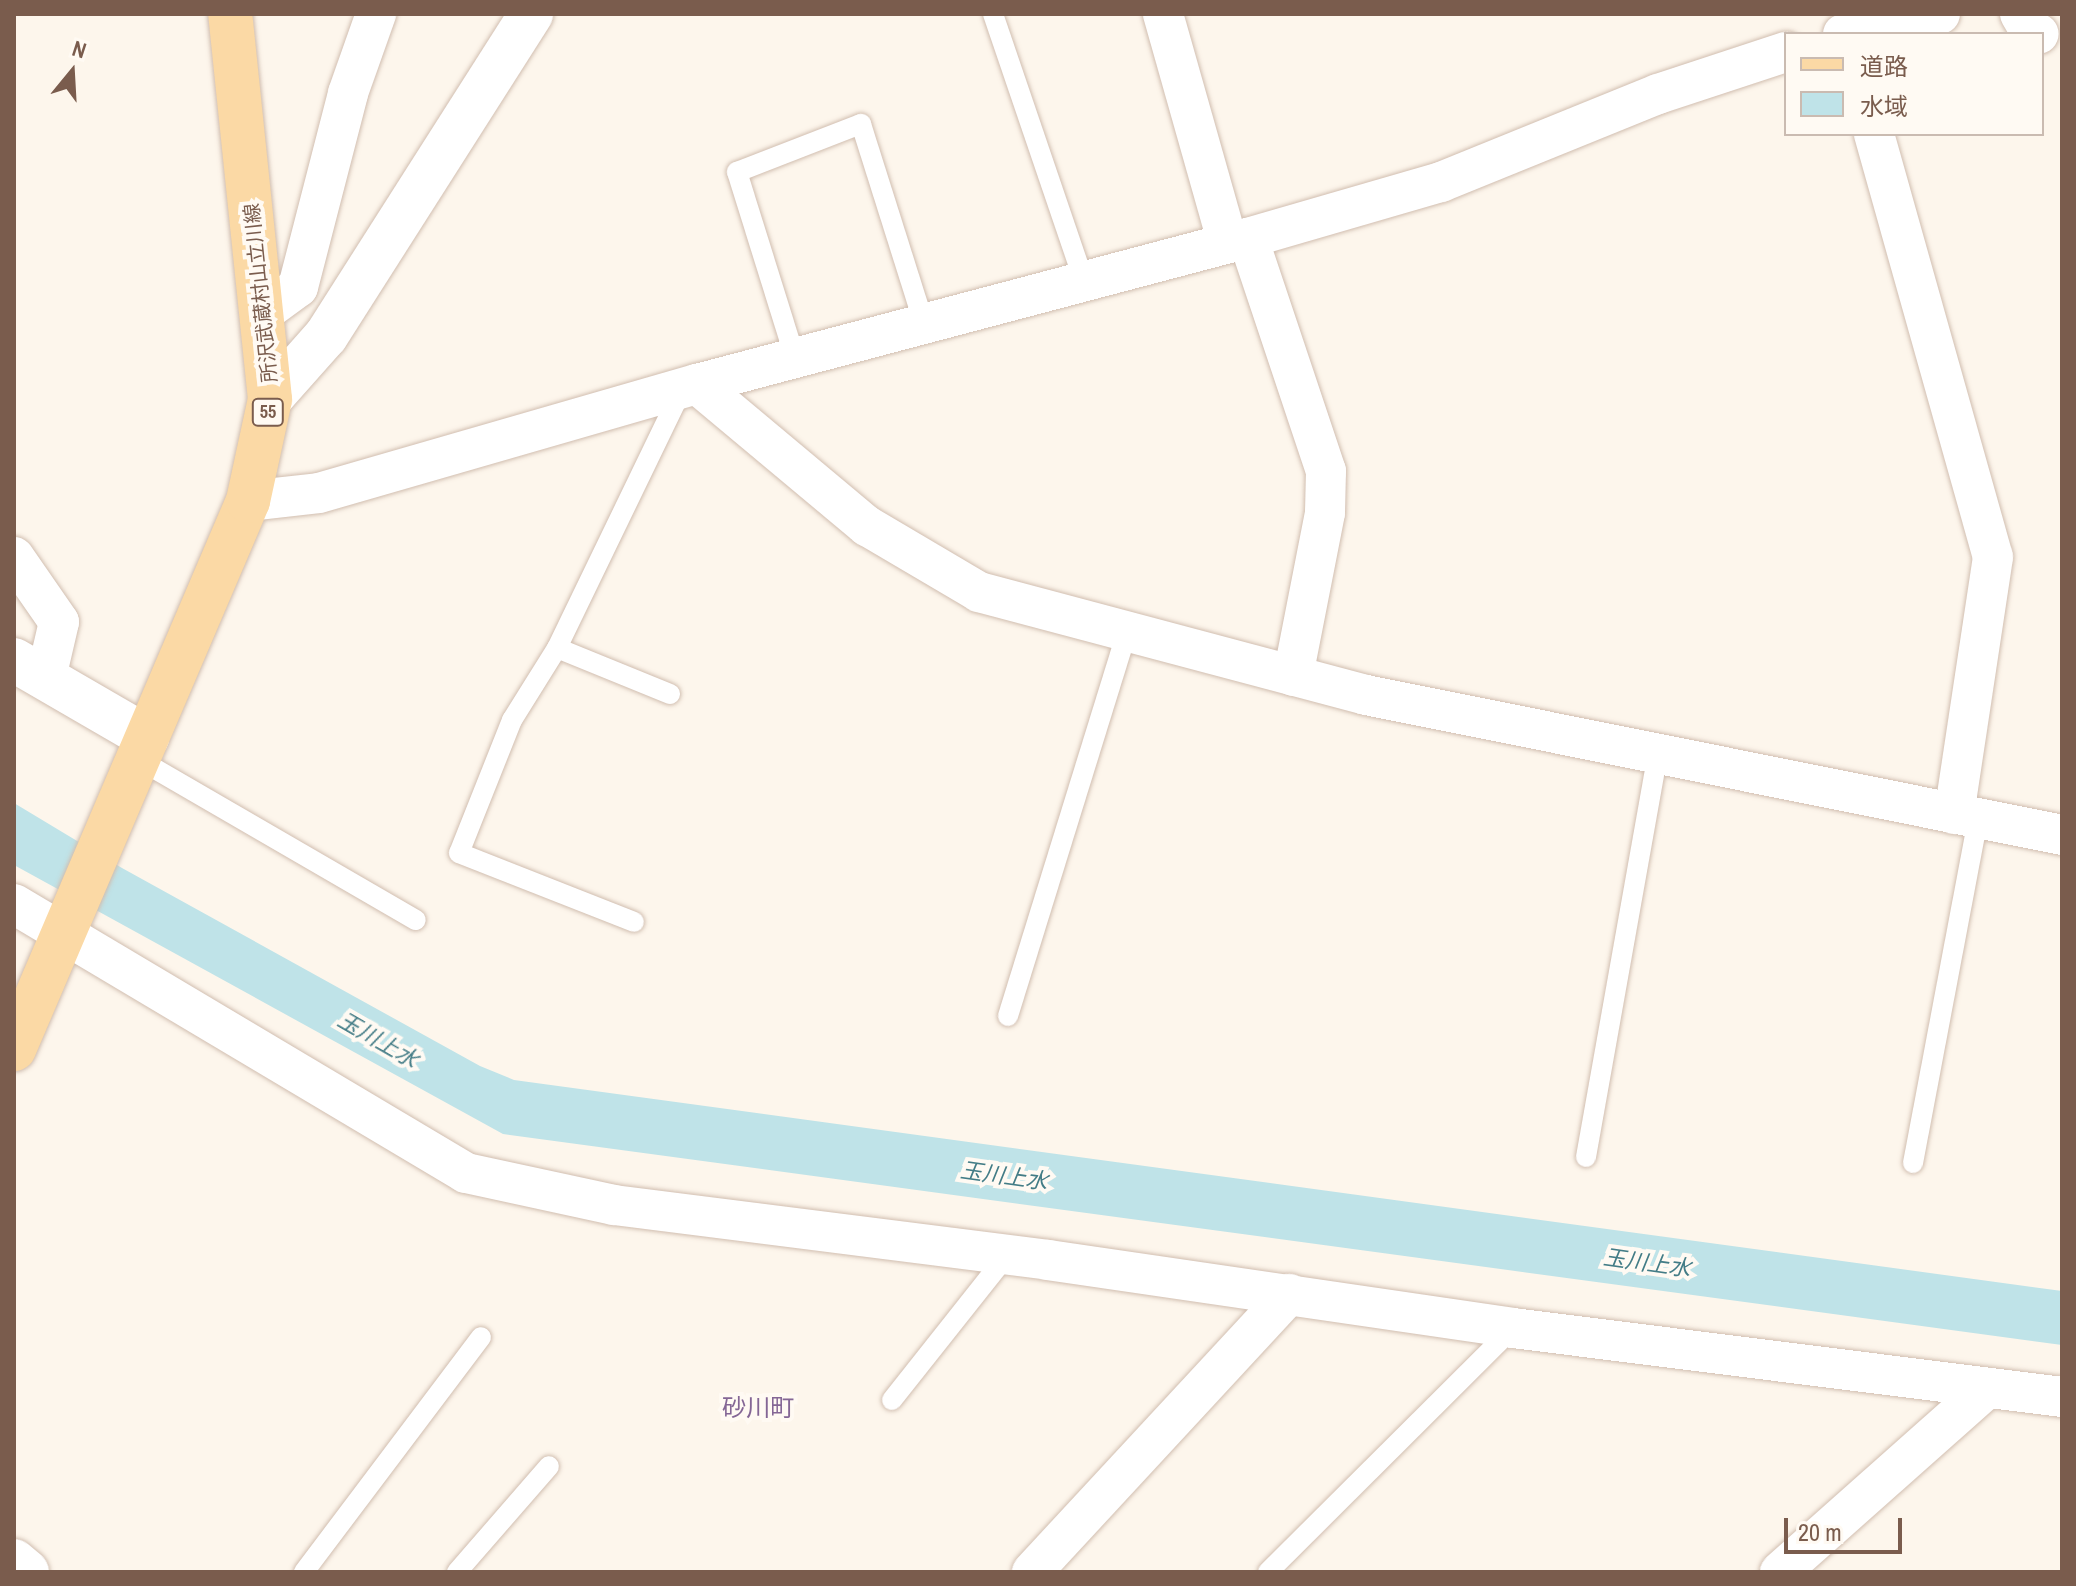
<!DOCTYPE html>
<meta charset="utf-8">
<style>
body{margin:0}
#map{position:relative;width:2076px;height:1586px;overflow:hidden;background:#fdf6ec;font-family:"Archivo Narrow","Noto Sans JP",sans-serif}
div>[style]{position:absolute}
.water>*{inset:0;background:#bfe3e8}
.roads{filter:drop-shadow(0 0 2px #d1beb0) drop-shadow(0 0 2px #d1beb0)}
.lane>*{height:20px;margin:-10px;padding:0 10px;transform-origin:10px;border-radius:10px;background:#fff}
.street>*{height:40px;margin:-20px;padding:0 20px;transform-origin:20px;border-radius:20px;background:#fff}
.secondary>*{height:44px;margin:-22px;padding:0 22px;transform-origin:22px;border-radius:22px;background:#fff}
.primary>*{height:44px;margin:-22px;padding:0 22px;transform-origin:22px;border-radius:22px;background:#fbd9a5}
span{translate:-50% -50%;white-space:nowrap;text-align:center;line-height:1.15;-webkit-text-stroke:8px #fffaf3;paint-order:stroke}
.shield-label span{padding:2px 6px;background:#fffaf3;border:2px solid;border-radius:6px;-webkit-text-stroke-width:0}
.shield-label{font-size:18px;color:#7a5c4d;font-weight:700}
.street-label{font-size:20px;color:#7a5c4d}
.water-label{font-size:22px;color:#437c86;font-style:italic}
.quarter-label{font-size:24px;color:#846695}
.frame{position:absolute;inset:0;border:16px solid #7a5c4d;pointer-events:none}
.legend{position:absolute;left:1784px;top:32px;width:260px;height:104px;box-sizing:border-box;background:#fffaf3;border:2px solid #cabbb1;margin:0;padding:10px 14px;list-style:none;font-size:24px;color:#7a5c4d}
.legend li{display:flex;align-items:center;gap:16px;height:40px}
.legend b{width:40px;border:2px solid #cabbb1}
.north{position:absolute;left:32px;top:32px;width:80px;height:80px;-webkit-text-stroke:6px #fffaf3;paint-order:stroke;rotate:18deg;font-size:22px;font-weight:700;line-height:32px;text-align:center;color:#7a5c4d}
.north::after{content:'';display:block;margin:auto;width:28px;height:36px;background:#7a5c4d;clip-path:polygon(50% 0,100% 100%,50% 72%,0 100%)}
.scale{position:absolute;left:1784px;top:1518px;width:118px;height:36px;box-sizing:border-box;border:4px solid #7a5c4d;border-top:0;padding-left:10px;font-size:24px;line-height:28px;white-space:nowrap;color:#7a5c4d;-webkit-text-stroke:6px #fffaf3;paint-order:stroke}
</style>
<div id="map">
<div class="water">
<i style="clip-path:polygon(14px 803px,122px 868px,480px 1066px,514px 1080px,2062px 1291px,2062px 1345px,503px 1134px,14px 865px)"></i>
</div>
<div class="roads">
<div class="lane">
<i style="left:993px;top:14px;width:283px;rotate:71.2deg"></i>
<i style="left:795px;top:358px;width:195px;rotate:-107.3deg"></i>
<i style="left:737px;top:172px;width:133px;rotate:-21.2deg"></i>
<i style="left:861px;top:124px;width:210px;rotate:72.5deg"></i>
<i style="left:557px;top:648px;width:85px;rotate:122deg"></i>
<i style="left:512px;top:720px;width:143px;rotate:111.7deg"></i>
<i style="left:459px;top:853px;width:188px;rotate:21.5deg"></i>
<i style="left:670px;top:694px;width:122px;rotate:-157.8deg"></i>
<i style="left:557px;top:648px;width:288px;rotate:-64.2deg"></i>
<i style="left:138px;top:759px;width:321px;rotate:30.1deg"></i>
<i style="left:1008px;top:1016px;width:402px;rotate:-72.8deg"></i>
<i style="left:1586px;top:1157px;width:409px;rotate:-79.9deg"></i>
<i style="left:1913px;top:1163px;width:350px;rotate:-79.3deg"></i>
<i style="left:892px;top:1400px;width:185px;rotate:-51.6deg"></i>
<i style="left:304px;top:1572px;width:294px;rotate:-53deg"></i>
<i style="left:457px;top:1572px;width:140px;rotate:-49deg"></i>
<i style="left:1268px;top:1572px;width:346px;rotate:-44.9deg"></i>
</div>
<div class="street">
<i style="left:1163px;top:14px;width:238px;rotate:74.2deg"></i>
<i style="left:2020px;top:14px;width:14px;rotate:60deg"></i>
<i style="left:2027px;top:26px;width:14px;rotate:34deg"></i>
<i style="left:1843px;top:34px;width:99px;rotate:-11.7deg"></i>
<i style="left:1874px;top:134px;width:439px;rotate:74.3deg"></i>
<i style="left:1993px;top:557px;width:260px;rotate:98.6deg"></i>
<i style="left:1248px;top:238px;width:246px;rotate:71.5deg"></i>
<i style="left:1326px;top:471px;width:42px;rotate:91.4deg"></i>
<i style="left:1325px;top:513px;width:166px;rotate:101.1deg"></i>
<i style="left:264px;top:312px;width:42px;rotate:-36.3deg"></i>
<i style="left:298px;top:287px;width:200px;rotate:-75.5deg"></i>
<i style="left:348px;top:93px;width:84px;rotate:-70.5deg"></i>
<i style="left:697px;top:384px;width:222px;rotate:39.9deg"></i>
<i style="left:867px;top:526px;width:130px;rotate:30.5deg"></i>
<i style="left:979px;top:592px;width:400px;rotate:14.9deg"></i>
<i style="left:1366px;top:695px;width:710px;rotate:11.37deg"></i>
<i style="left:248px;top:501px;width:71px;rotate:-6.4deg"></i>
<i style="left:319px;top:493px;width:393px;rotate:-16.1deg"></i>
<i style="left:697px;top:384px;width:570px;rotate:-14.84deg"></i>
<i style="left:1248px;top:238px;width:201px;rotate:-16.2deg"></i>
<i style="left:1441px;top:182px;width:234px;rotate:-22.1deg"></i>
<i style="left:1658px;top:94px;width:135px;rotate:-18.2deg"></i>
<i style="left:14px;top:557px;width:79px;rotate:55.3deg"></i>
<i style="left:59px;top:622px;width:57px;rotate:103.1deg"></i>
<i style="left:14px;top:904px;width:526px;rotate:30.76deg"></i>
<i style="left:466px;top:1173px;width:151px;rotate:12.2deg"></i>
<i style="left:614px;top:1205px;width:437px;rotate:7.2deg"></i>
<i style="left:1048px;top:1260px;width:470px;rotate:8.3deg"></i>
<i style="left:1513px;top:1328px;width:553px;rotate:7.16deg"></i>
<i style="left:1032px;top:1572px;width:379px;rotate:-47.2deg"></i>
<i style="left:1780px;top:1572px;width:277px;rotate:-41.6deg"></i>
</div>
<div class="secondary">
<i style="left:270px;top:399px;width:84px;rotate:-48.4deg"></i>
<i style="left:326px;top:336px;width:382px;rotate:-57.5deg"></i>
<i style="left:14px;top:660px;width:154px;rotate:30.1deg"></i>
<i style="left:14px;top:1561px;width:17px;rotate:40deg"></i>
</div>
<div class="primary">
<i style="left:14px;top:1049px;width:596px;rotate:-66.88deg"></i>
<i style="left:248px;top:501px;width:104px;rotate:-77.8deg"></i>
<i style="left:270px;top:399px;width:387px;rotate:-95.9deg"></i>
</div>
</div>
<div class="shield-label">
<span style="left:268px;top:412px">55</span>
</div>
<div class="street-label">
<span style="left:260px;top:293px;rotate:-96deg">所沢武蔵村山立川線</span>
</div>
<div class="water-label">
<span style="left:378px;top:1040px;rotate:30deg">玉川上水</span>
<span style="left:1004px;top:1176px;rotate:8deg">玉川上水</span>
<span style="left:1647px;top:1263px;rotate:8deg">玉川上水</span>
</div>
<div class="quarter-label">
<span style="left:758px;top:1408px">砂川町</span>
</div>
<div class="frame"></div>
<ul class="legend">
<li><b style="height:10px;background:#fbd9a5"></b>道路</li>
<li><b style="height:22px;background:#bfe3e8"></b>水域</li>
</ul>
<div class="north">N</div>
<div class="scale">20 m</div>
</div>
